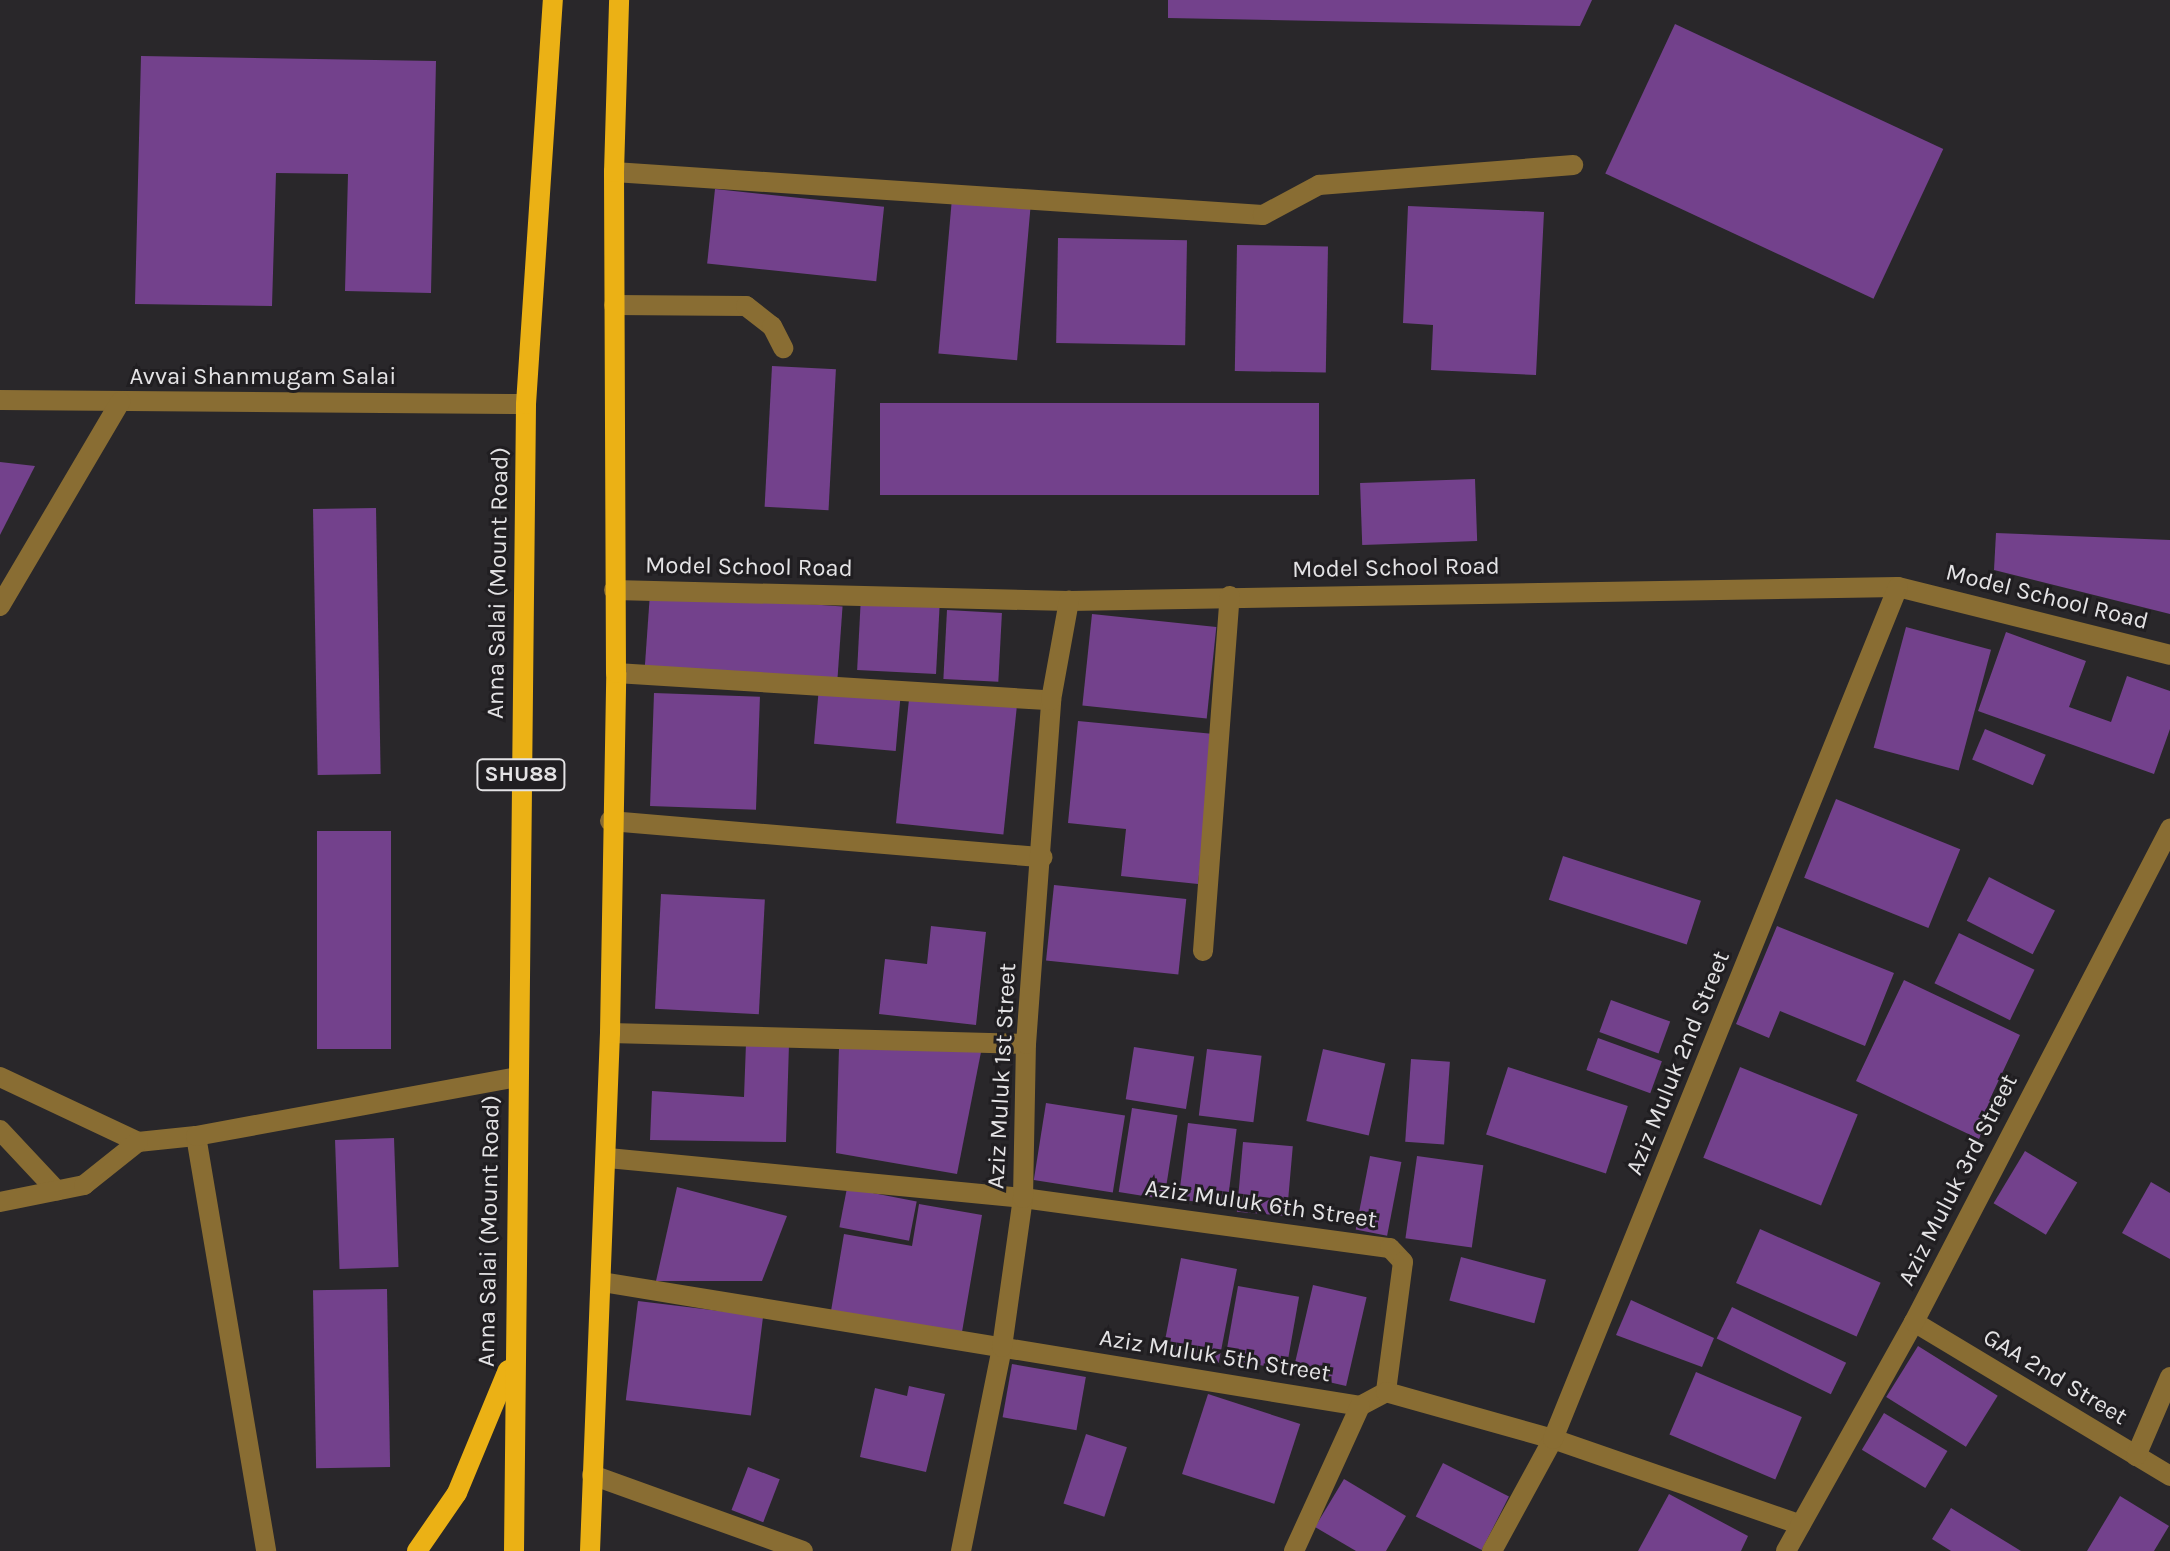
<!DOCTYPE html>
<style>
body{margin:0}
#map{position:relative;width:2170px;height:1551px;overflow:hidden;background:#29272a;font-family:Karla,sans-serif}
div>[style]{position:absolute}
.building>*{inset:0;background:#73418c;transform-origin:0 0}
.minor>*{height:20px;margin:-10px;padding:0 10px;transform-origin:10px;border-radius:10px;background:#896d33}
.major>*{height:20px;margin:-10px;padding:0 10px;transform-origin:10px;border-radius:10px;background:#ebb115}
span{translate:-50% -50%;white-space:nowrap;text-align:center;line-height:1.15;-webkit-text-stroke:6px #201e21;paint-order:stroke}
.shield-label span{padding:2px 6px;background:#201e21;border:2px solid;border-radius:6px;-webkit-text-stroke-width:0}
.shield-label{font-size:22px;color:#e4e3e5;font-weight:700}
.street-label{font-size:24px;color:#e4e3e5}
</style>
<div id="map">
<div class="building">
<i style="clip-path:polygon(1168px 0,1592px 0,1580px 26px,1168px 18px)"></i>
<i style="left:1675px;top:24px;width:296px;height:165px;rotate:25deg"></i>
<i style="clip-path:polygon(141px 56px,436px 61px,431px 293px,345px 291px,348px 174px,276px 173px,272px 306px,135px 304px)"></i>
<i style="left:715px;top:189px;width:170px;height:75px;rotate:6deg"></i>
<i style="left:952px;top:198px;width:79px;height:156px;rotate:5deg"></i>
<i style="clip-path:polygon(1408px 206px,1544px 212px,1536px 375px,1431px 370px,1433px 325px,1403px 323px)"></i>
<i style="left:1058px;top:238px;width:129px;height:105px;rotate:1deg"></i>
<i style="left:1237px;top:245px;width:91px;height:126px;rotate:1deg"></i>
<i style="left:772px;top:366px;width:64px;height:141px;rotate:3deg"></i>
<i style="left:880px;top:403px;width:439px;height:92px"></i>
<i style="clip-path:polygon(0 462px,35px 466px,0 535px)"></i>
<i style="left:1475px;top:479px;width:62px;height:115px;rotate:88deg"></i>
<i style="left:376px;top:508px;width:266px;height:63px;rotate:89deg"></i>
<i style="clip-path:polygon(1996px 533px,2170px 540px,2170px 614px,1994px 570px)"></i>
<i style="left:650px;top:593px;width:193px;height:76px;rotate:4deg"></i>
<i style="left:861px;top:596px;width:79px;height:74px;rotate:3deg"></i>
<i style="left:947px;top:610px;width:55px;height:69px;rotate:3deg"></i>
<i style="left:1092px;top:614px;width:125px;height:92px;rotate:6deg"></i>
<i style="left:1906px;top:627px;width:88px;height:125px;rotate:15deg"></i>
<i style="clip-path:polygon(2006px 632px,2086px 661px,2069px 707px,2111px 722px,2127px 676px,2170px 691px,2170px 729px,2154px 774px,1978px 711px)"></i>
<i style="left:819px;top:687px;width:82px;height:57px;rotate:5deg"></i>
<i style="left:910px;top:690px;width:108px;height:134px;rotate:6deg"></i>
<i style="left:654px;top:693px;width:106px;height:113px;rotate:2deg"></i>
<i style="clip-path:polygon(1078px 721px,1214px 734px,1198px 884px,1121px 876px,1126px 829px,1068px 823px)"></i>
<i style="left:1985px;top:729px;width:66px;height:33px;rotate:23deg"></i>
<i style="left:1836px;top:799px;width:134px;height:85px;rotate:22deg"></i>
<i style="left:317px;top:831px;width:74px;height:218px"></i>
<i style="left:1563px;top:856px;width:145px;height:46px;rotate:18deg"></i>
<i style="left:1989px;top:877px;width:74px;height:49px;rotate:27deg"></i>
<i style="left:1054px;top:885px;width:133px;height:76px;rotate:6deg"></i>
<i style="left:661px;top:894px;width:104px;height:115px;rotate:3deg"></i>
<i style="clip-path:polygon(931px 926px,986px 932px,976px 1025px,879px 1014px,885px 959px,927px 964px)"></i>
<i style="clip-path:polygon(1777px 926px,1894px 973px,1865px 1046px,1780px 1011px,1769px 1038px,1736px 1024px)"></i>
<i style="left:1959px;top:933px;width:84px;height:56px;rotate:26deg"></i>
<i style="clip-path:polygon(1904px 980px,2020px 1035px,1989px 1101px,1995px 1105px,1979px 1139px,1856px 1081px)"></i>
<i style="left:1611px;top:1000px;width:63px;height:34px;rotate:20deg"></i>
<i style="left:1598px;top:1038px;width:68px;height:34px;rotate:20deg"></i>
<i style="clip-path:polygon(746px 1043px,789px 1044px,786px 1142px,650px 1140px,652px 1091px,744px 1097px)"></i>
<i style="left:1134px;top:1047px;width:61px;height:53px;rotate:9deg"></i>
<i style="clip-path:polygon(839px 1048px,981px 1052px,957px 1174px,836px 1153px)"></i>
<i style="left:1207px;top:1049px;width:55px;height:67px;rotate:7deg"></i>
<i style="left:1323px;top:1049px;width:64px;height:74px;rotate:13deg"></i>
<i style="left:1411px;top:1059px;width:39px;height:83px;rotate:4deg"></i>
<i style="left:1508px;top:1067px;width:126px;height:71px;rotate:18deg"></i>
<i style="left:1740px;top:1067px;width:127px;height:98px;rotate:22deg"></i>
<i style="left:1046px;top:1103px;width:80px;height:78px;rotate:9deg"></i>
<i style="left:1132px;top:1108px;width:46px;height:85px;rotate:9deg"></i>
<i style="left:1188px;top:1123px;width:49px;height:77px;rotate:7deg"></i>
<i style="left:394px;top:1138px;width:129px;height:59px;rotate:88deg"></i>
<i style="left:1243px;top:1142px;width:50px;height:70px;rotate:5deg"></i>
<i style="left:2025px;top:1151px;width:61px;height:61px;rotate:31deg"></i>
<i style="left:1370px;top:1156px;width:32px;height:75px;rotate:11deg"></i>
<i style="left:1417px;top:1156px;width:67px;height:83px;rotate:8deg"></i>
<i style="clip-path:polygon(2151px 1182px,2170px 1193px,2170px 1259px,2122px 1233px)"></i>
<i style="clip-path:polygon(677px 1187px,787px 1216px,762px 1281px,656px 1281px)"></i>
<i style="left:847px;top:1188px;width:71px;height:40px;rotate:11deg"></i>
<i style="clip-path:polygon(919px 1204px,982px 1215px,962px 1332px,831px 1311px,844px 1234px,912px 1246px)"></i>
<i style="left:1760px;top:1229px;width:132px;height:59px;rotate:24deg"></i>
<i style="left:1461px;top:1257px;width:88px;height:45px;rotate:15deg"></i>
<i style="left:1181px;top:1258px;width:57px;height:96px;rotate:11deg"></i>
<i style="left:1313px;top:1285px;width:55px;height:91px;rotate:13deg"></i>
<i style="left:1238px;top:1286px;width:62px;height:74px;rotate:10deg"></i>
<i style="left:387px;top:1289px;width:178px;height:74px;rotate:89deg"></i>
<i style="clip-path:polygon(1631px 1300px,1714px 1338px,1702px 1367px,1616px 1335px)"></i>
<i style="left:638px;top:1301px;width:126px;height:100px;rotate:7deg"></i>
<i style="left:1732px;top:1307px;width:127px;height:35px;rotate:26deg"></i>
<i style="left:1918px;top:1346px;width:94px;height:60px;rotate:32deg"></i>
<i style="left:1012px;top:1364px;width:75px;height:54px;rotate:10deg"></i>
<i style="left:1696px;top:1372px;width:115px;height:68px;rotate:23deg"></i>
<i style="clip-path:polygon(909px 1386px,945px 1394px,926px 1472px,860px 1457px,875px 1388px,907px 1396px)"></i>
<i style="left:1208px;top:1394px;width:97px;height:84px;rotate:18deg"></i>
<i style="left:1884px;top:1413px;width:74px;height:43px;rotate:31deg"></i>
<i style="left:1086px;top:1434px;width:43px;height:73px;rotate:18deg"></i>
<i style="left:1443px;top:1463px;width:74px;height:60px;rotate:27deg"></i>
<i style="left:748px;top:1467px;width:34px;height:46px;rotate:21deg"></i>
<i style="clip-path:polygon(1344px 1479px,1406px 1516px,1386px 1551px,1356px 1551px,1315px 1527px)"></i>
<i style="clip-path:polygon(1669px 1494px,1748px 1536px,1741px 1551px,1638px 1551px)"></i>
<i style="clip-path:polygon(2120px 1496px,2169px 1526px,2154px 1551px,2087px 1551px)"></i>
<i style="clip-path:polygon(1951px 1508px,2021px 1551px,1951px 1551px,1932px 1539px)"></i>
</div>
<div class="minor">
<i style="left:614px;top:172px;width:650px;rotate:3.79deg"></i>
<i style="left:1263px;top:215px;width:64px;rotate:-28.2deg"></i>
<i style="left:1319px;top:185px;width:255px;rotate:-4.5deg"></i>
<i style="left:614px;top:305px;width:132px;rotate:0.4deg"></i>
<i style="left:746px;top:306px;width:33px;rotate:38deg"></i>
<i style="left:772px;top:326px;width:25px;rotate:63deg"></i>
<i style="left:0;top:400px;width:526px;rotate:0.44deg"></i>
<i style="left:614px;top:590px;width:455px;rotate:1.4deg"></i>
<i style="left:1069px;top:601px;width:829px;rotate:-0.97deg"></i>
<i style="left:1898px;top:587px;width:280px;rotate:14deg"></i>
<i style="left:0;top:606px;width:237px;rotate:-59.5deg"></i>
<i style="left:616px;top:673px;width:436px;rotate:3.6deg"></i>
<i style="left:610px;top:821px;width:434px;rotate:4.8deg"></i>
<i style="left:1203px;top:951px;width:356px;rotate:-85.7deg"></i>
<i style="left:610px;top:1033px;width:416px;rotate:1.5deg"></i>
<i style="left:0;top:1077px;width:153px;rotate:25.2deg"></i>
<i style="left:138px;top:1142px;width:58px;rotate:-5.9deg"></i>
<i style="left:196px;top:1136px;width:421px;rotate:80.4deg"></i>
<i style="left:0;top:1130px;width:83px;rotate:46.9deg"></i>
<i style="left:196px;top:1136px;width:326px;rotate:-10.4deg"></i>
<i style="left:608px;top:1158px;width:417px;rotate:5.5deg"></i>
<i style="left:1023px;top:1198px;width:370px;rotate:7.8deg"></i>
<i style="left:1390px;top:1248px;width:19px;rotate:47deg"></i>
<i style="left:1403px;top:1262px;width:131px;rotate:97.5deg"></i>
<i style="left:0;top:1202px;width:86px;rotate:-11.4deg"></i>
<i style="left:84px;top:1185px;width:69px;rotate:-38.5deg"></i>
<i style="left:602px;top:1282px;width:768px;rotate:9.29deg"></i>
<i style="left:1360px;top:1406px;width:30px;rotate:-28deg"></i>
<i style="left:1386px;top:1392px;width:173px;rotate:15.7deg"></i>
<i style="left:1553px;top:1439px;width:262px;rotate:19.1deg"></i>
<i style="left:1914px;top:1322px;width:299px;rotate:31deg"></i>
<i style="left:2136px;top:1456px;width:86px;rotate:-66.7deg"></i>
<i style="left:592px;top:1475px;width:224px;rotate:19.8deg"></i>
<i style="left:961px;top:1551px;width:208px;rotate:-78.6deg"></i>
<i style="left:1002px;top:1347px;width:150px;rotate:-82deg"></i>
<i style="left:1023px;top:1198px;width:154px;rotate:-88.9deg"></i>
<i style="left:1026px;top:1044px;width:345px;rotate:-85.8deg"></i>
<i style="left:1051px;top:700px;width:101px;rotate:-79.7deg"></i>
<i style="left:1294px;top:1551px;width:159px;rotate:-65.5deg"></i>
<i style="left:1492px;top:1551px;width:128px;rotate:-61.4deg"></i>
<i style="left:1553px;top:1439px;width:919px;rotate:-67.96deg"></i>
<i style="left:1786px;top:1551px;width:262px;rotate:-60.8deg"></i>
<i style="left:1914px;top:1322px;width:556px;rotate:-62.56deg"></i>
</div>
<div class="major">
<i style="left:417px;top:1551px;width:70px;rotate:-55.4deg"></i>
<i style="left:457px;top:1493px;width:133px;rotate:-67.5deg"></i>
<i style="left:514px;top:1551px;width:1147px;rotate:-89.4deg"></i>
<i style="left:526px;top:404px;width:405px;rotate:-86.2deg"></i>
<i style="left:590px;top:1551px;width:518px;rotate:-87.79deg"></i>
<i style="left:610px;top:1033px;width:360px;rotate:-89deg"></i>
<i style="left:616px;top:673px;width:501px;rotate:-90.23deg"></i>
<i style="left:614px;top:172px;width:172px;rotate:-88.3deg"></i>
</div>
<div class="shield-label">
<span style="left:521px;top:775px">SHU88</span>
</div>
<div class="street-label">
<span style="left:263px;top:377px">Avvai Shanmugam Salai</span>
<span style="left:749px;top:567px;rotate:1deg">Model School Road</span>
<span style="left:1396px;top:568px;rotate:-1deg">Model School Road</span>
<span style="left:498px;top:583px;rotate:-89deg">Anna Salai (Mount Road)</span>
<span style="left:2047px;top:597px;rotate:14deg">Model School Road</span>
<span style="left:1678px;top:1063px;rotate:-68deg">Aziz Muluk 2nd Street</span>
<span style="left:1002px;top:1076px;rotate:-87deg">Aziz Muluk 1st Street</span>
<span style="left:1958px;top:1180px;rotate:-63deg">Aziz Muluk 3rd Street</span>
<span style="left:1261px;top:1204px;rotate:8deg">Aziz Muluk 6th Street</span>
<span style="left:489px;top:1231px;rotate:-89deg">Anna Salai (Mount Road)</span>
<span style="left:1215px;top:1356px;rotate:9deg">Aziz Muluk 5th Street</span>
<span style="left:2055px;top:1377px;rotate:31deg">GAA 2nd Street</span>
</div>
</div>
